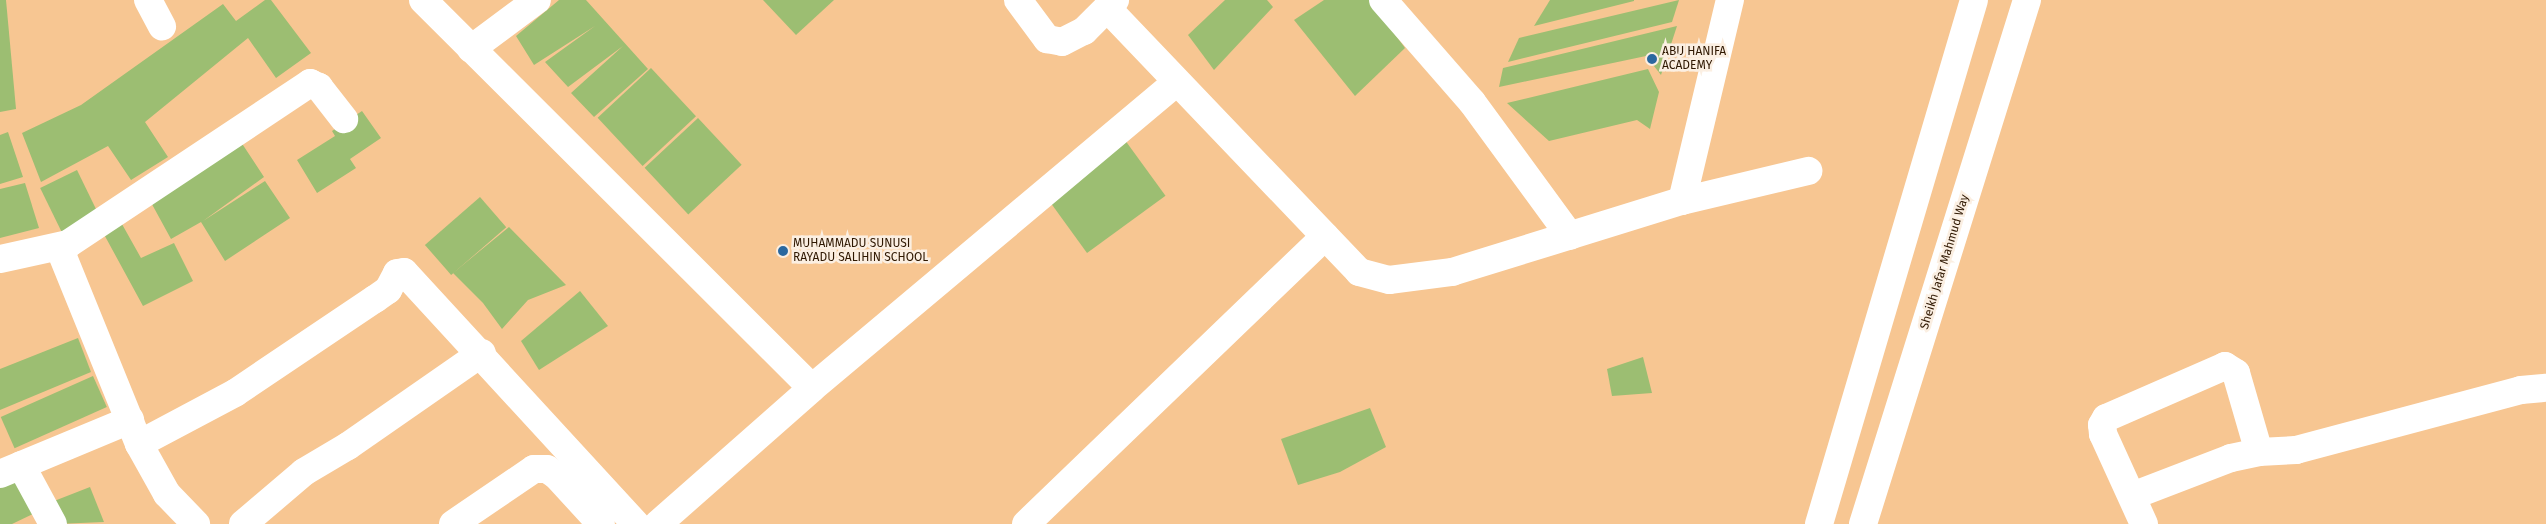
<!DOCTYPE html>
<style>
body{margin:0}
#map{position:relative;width:2546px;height:524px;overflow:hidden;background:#f7c692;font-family:"Fira Sans",sans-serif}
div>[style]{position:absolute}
.building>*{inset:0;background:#9cbe72;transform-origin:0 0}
.minor>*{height:28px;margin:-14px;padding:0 14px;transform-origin:14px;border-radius:14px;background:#fff}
.major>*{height:28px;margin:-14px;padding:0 14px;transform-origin:14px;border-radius:14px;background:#fff}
.dots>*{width:14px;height:14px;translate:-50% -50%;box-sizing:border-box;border:2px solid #fbefe2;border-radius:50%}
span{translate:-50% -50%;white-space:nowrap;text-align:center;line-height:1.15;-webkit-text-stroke:5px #fbefe2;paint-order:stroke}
.poi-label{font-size:12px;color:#2e1700}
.left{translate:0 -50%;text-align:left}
.street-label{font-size:12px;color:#2e1700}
</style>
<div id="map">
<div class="building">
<i style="clip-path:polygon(0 0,6px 0,16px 109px,0 112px)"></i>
<i style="clip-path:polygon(265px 0,271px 0,311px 53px,276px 78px,248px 38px,145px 122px,168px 157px,131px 180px,108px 146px,41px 182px,22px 133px,81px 105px,223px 4px,236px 21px)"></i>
<i style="clip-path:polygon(559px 0,586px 0,648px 69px,594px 117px,571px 93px,623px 46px,568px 87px,545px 62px,595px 26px,534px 65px,516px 36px)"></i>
<i style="clip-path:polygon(763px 0,834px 0,796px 35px)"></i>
<i style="clip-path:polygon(1225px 0,1267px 0,1273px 7px,1214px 70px,1188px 35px)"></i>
<i style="clip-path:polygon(1324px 0,1370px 0,1405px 48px,1355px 96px,1294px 20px)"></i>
<i style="clip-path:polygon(1550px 0,1634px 0,1634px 1px,1534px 26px)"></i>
<i style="clip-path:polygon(1679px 0,1672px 22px,1508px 62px,1519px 38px)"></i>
<i style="clip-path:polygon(1677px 26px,1661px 75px,1646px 56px,1499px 87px,1503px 68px)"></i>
<i style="left:651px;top:68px;width:66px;height:73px;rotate:47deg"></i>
<i style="clip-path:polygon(1648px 69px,1659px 92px,1650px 129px,1637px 120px,1549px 141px,1507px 103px)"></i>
<i style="clip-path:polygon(362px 111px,381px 138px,350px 159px,356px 168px,317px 193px,297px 160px,335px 136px,332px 131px)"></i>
<i style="left:698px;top:118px;width:64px;height:73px;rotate:47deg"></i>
<i style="clip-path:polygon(8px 132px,23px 177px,0 184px,0 135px)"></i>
<i style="left:1122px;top:136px;width:74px;height:97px;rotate:54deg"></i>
<i style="clip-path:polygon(239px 139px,264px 177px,203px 221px,265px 181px,290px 218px,225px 261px,201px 222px,171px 239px,148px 197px)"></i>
<i style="left:77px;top:170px;width:53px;height:41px;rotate:64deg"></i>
<i style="clip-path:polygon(25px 183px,39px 228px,0 238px,0 189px)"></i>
<i style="left:480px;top:197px;width:40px;height:73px;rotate:49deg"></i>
<i style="clip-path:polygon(118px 217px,141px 258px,174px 243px,193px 281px,143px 306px,100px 227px)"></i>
<i style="clip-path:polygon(509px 227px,566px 285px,528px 300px,502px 329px,483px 303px,453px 273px)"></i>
<i style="clip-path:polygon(580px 291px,608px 326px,539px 370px,521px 341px)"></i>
<i style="clip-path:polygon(78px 338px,91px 372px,0 410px,0 369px)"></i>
<i style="clip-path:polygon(1643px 357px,1652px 393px,1612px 396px,1607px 369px)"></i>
<i style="left:93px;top:376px;width:34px;height:101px;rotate:66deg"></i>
<i style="clip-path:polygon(1370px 408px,1386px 447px,1340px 472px,1298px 485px,1281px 439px)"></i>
<i style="clip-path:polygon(16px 472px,35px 513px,12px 524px,0 524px,0 479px)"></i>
<i style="clip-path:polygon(90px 487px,104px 522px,57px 524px,49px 503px)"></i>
</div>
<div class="minor">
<i style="left:148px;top:0;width:30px;rotate:62deg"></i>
<i style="left:423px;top:0;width:549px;rotate:44.93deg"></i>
<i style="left:1018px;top:0;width:49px;rotate:53.4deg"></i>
<i style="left:1047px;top:39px;width:15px;rotate:11deg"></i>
<i style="left:1062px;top:42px;width:25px;rotate:-27deg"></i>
<i style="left:1084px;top:31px;width:44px;rotate:-45deg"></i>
<i style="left:1383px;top:0;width:135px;rotate:48.9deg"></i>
<i style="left:1472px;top:102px;width:166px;rotate:53.8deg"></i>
<i style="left:1107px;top:8px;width:365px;rotate:46.3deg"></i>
<i style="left:1359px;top:272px;width:31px;rotate:15deg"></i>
<i style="left:1389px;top:280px;width:64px;rotate:-7.2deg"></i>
<i style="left:1452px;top:272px;width:241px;rotate:-17.2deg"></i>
<i style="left:1682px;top:201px;width:130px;rotate:-13.4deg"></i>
<i style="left:471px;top:49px;width:82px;rotate:-36.6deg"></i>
<i style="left:1682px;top:201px;width:207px;rotate:-76.6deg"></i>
<i style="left:59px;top:247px;width:213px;rotate:67.9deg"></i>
<i style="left:139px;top:444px;width:57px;rotate:60.8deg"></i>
<i style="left:167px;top:494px;width:42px;rotate:46deg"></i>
<i style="left:0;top:259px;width:70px;rotate:-12.4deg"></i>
<i style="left:68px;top:244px;width:291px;rotate:-33.6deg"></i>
<i style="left:310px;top:83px;width:10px;rotate:24deg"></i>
<i style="left:319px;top:87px;width:41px;rotate:52deg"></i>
<i style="left:139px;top:444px;width:109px;rotate:-28deg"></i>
<i style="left:235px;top:393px;width:169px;rotate:-33.9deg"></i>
<i style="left:375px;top:299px;width:16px;rotate:-35deg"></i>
<i style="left:388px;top:290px;width:19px;rotate:-62deg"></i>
<i style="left:397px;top:273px;width:7px;rotate:-8deg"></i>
<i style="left:404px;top:272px;width:343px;rotate:47.4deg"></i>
<i style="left:21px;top:465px;width:67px;rotate:61.5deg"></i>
<i style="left:0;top:474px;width:141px;rotate:-22.6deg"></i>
<i style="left:2132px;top:496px;width:106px;rotate:-21deg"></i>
<i style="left:2231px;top:458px;width:29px;rotate:-12deg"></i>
<i style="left:2259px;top:452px;width:37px;rotate:-3deg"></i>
<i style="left:2296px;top:450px;width:233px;rotate:-14.9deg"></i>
<i style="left:2521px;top:390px;width:25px;rotate:-5deg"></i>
<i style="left:243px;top:524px;width:80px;rotate:-40.4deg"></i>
<i style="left:304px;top:472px;width:51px;rotate:-30.6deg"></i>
<i style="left:348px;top:446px;width:163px;rotate:-34.8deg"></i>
<i style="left:453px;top:524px;width:98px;rotate:-34.2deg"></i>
<i style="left:534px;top:469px;width:13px"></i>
<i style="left:547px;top:469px;width:12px;rotate:35deg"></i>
<i style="left:557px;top:476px;width:65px;rotate:47.5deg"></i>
<i style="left:658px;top:524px;width:205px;rotate:-41.4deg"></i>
<i style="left:812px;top:388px;width:476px;rotate:-40deg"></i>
<i style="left:1026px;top:524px;width:415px;rotate:-43.9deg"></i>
<i style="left:2144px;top:524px;width:99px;rotate:-114.5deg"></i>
<i style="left:2103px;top:434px;width:9px;rotate:-96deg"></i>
<i style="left:2102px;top:425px;width:8px;rotate:-60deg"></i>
<i style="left:2106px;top:418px;width:130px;rotate:-23.6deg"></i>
<i style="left:2225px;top:366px;width:13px;rotate:32deg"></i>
<i style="left:2236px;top:373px;width:82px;rotate:73.8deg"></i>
</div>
<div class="major">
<i style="left:1819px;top:524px;width:546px;rotate:-73.52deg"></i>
<i style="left:1863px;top:524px;width:549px;rotate:-72.62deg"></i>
</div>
<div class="dots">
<i style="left:1652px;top:59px;background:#2a689f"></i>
<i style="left:783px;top:251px;background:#2a689f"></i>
</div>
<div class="poi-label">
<span class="left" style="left:1662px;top:59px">ABU HANIFA<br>ACADEMY</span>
<span class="left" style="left:793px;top:251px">MUHAMMADU SUNUSI<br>RAYADU SALIHIN SCHOOL</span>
</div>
<div class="street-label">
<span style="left:1945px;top:262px;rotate:-73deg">Sheikh Jafar Mahmud Way</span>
</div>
</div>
